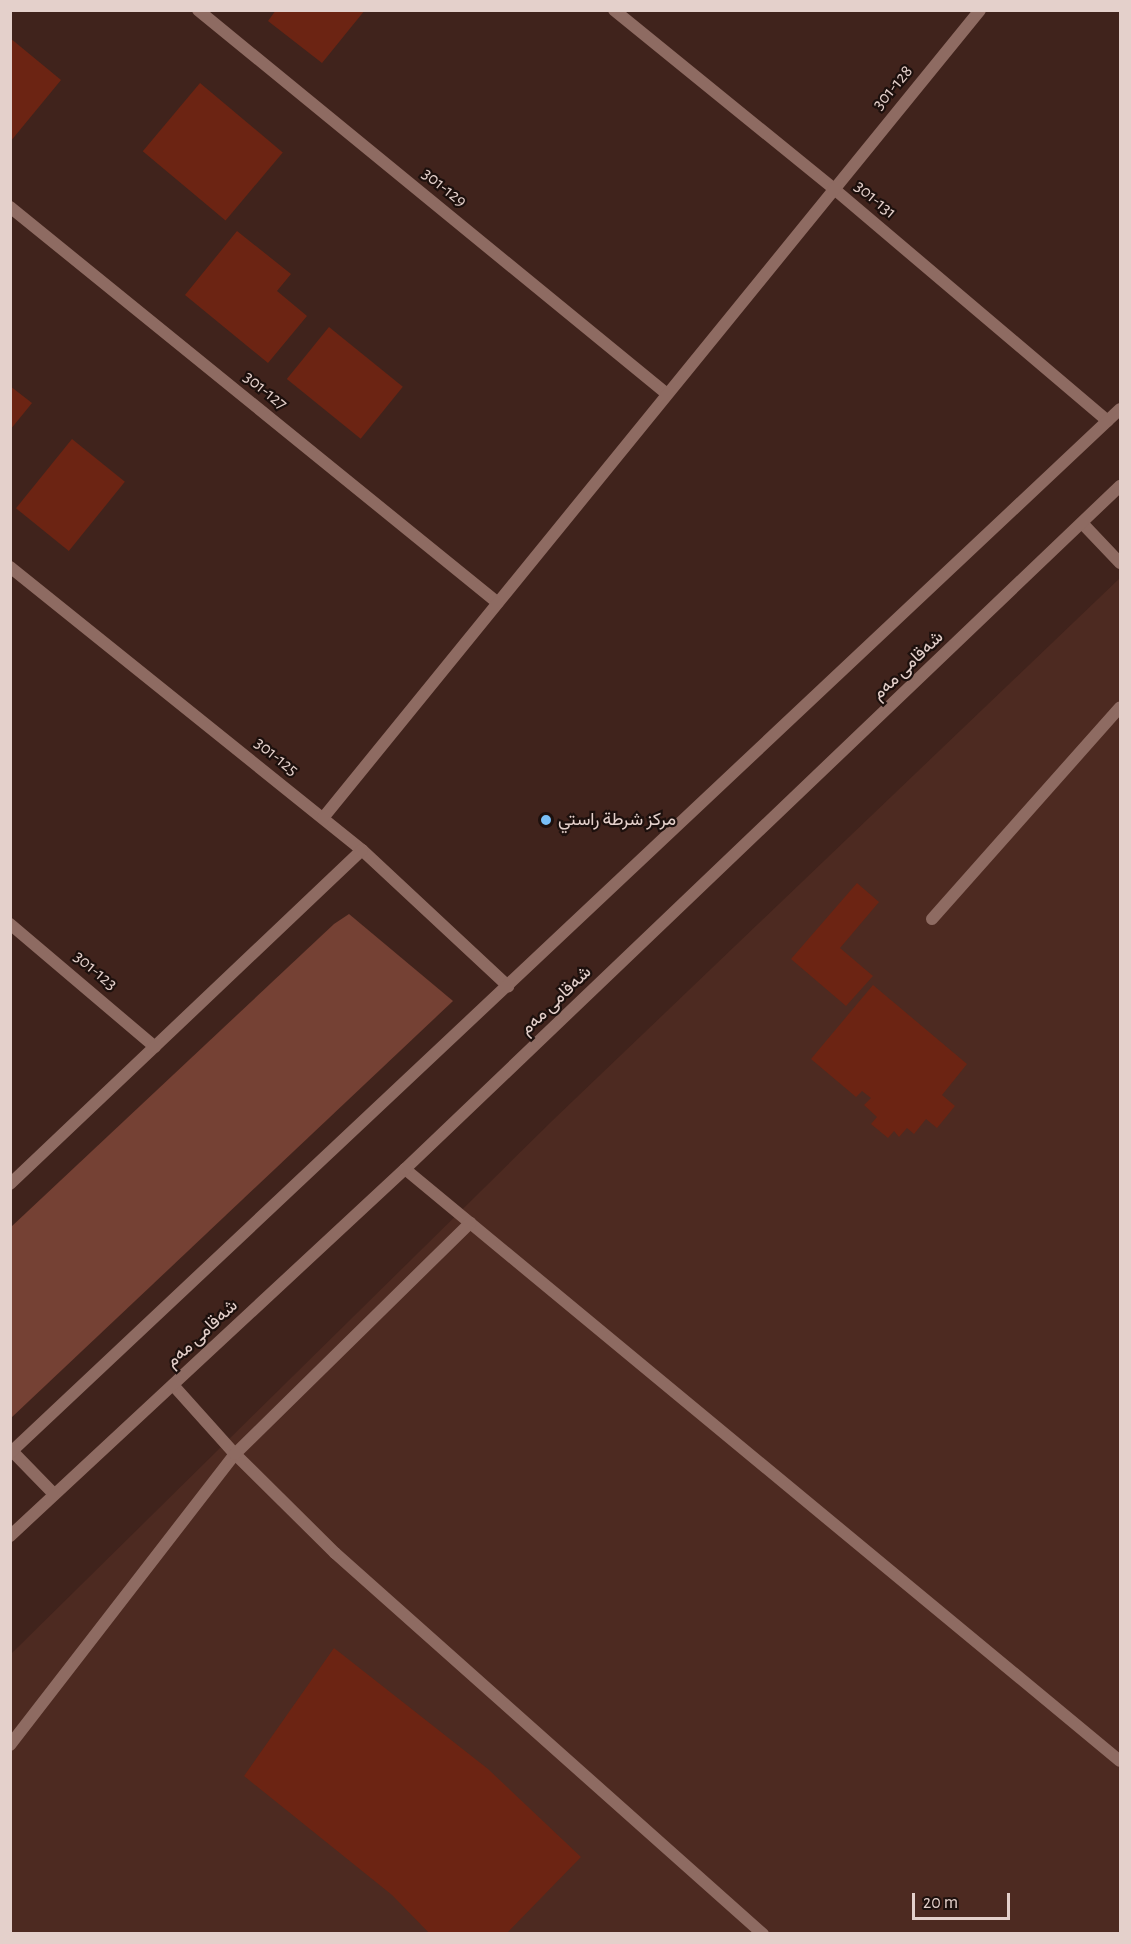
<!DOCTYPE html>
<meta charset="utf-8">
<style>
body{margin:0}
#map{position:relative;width:1131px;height:1944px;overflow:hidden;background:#40231c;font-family:"Alegreya Sans",Vazirmatn,sans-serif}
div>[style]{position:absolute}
.built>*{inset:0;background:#4d2a21}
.green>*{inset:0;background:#754134}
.building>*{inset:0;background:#6c2413;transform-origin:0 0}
.service>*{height:12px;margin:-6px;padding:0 6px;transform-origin:6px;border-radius:6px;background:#8e6b62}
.minor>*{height:12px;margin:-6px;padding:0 6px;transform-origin:6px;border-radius:6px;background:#8e6b62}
.tertiary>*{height:12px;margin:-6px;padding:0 6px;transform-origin:6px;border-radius:6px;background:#8e6b62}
.dots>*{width:16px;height:16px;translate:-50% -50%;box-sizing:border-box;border:3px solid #1d100d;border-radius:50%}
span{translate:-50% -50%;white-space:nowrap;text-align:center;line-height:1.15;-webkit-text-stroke:4.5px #1d100d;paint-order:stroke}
.street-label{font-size:18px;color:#e4d0cb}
.poi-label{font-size:18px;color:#e4d0cb}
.left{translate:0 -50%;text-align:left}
.frame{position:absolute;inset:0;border:12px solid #e4d0cb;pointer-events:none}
.scale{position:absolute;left:912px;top:1893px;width:98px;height:27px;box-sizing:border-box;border:3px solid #e4d0cb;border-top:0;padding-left:8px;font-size:18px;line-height:21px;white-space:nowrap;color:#e4d0cb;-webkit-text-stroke:4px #1d100d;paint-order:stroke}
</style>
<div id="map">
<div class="built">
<i style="clip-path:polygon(1120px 578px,1120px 1933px,11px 1934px,11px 1654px,552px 1121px)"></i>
</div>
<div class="green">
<i style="clip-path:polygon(349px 914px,453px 1001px,11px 1418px,11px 1227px,334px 924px)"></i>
</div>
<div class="building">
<i style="clip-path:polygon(276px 10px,365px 10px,322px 63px,268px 21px)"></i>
<i style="clip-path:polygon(10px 38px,61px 80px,10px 142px)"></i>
<i style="left:200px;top:83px;width:108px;height:89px;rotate:40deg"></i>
<i style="clip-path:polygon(237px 231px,291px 274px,277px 291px,307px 316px,268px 363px,185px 295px)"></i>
<i style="left:329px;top:327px;width:95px;height:67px;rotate:39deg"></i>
<i style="clip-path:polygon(10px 386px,32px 403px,10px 430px)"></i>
<i style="left:72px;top:439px;width:68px;height:89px;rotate:39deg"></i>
<i style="clip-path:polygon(857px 883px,879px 902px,840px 948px,873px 976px,846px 1006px,791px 959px)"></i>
<i style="clip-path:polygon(873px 985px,967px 1064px,942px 1095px,955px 1106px,937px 1128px,926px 1119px,914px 1134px,907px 1128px,899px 1137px,894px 1131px,888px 1138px,871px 1124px,877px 1117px,864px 1105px,871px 1098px,862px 1091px,856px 1097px,811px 1059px)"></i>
<i style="clip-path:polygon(334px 1648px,488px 1769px,581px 1857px,506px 1934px,430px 1934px,392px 1895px,244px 1776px)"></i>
</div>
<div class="service">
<i style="left:1083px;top:524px;width:54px;rotate:46.5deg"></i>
<i style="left:932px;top:919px;width:283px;rotate:-48.4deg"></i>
<i style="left:405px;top:1169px;width:928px;rotate:39.62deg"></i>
<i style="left:173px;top:1385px;width:93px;rotate:48.1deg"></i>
<i style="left:235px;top:1454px;width:141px;rotate:44.7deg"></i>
<i style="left:335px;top:1553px;width:573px;rotate:41.68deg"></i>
<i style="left:10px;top:1745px;width:368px;rotate:-52.3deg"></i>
<i style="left:235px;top:1454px;width:330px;rotate:-44.5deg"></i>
</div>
<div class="minor">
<i style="left:198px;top:10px;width:606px;rotate:39.31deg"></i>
<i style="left:614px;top:10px;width:282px;rotate:39.1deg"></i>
<i style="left:833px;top:188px;width:360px;rotate:40.3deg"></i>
<i style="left:10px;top:207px;width:628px;rotate:39.06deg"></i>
<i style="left:10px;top:567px;width:452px;rotate:38.8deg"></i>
<i style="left:362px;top:850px;width:200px;rotate:43deg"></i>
<i style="left:323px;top:818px;width:1041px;rotate:-50.88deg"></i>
<i style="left:10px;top:924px;width:190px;rotate:40.3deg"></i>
<i style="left:10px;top:1184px;width:485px;rotate:-43.5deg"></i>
</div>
<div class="tertiary">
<i style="left:12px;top:1451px;width:60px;rotate:45.7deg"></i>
<i style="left:10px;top:1453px;width:1524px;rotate:-43.24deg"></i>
<i style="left:10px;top:1536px;width:539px;rotate:-42.9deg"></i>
<i style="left:405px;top:1169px;width:989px;rotate:-43.69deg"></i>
</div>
<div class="dots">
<i style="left:546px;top:820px;background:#79bff8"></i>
</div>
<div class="street-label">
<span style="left:893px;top:88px;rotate:-50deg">301-128</span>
<span style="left:444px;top:188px;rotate:39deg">301-129</span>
<span style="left:875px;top:200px;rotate:40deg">301-131</span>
<span style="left:265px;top:391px;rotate:39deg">301-127</span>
<span style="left:908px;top:666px;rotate:-44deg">شەقامی مەم</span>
<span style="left:276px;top:757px;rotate:39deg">301-125</span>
<span style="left:95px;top:971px;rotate:40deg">301-123</span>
<span style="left:556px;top:1001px;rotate:-44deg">شەقامی مەم</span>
<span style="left:202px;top:1334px;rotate:-43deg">شەقامی مەم</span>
</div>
<div class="poi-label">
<span class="left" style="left:558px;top:820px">مركز شرطة راستي</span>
</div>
<div class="frame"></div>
<div class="scale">20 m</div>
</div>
